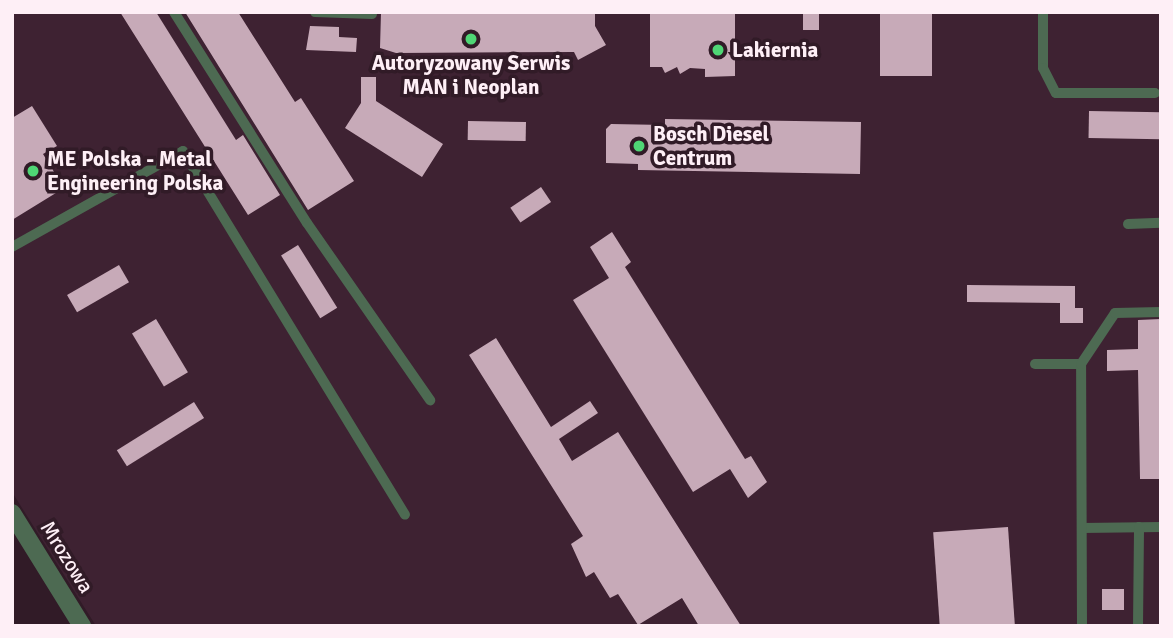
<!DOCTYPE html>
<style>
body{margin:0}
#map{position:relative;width:1173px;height:638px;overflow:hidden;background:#311b27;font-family:Signika,sans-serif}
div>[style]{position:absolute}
.built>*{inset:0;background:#3e2232}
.building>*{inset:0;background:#c7aab8;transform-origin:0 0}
.service>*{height:10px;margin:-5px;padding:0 5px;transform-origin:5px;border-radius:5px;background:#4d6a52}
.minor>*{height:18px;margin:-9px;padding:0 9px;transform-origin:9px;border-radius:9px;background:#4d6a52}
.dots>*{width:19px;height:19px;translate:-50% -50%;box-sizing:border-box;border:4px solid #311b27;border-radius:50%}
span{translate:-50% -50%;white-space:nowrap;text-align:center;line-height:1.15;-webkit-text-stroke:7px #311b27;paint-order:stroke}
.poi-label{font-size:21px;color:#feeff6;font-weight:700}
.left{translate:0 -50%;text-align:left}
.street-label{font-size:21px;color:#feeff6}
.frame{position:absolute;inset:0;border:14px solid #feeff6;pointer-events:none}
</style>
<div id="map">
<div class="built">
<i style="clip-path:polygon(12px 12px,1161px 12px,1161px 626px,96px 626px,12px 492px)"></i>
</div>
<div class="building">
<i style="clip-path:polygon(120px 12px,156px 12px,236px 140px,243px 135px,280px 195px,248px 215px)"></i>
<i style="clip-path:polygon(185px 12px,238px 12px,295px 102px,301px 98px,354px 181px,308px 210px)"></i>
<i style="clip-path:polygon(381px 12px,595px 12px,595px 26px,606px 45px,578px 60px,574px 52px,396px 53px,380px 48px)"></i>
<i style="clip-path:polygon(650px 12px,735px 12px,735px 76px,705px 77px,705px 69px,690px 68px,680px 74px,677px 67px,665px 73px,662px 67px,650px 67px)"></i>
<i style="left:803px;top:12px;width:16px;height:18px"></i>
<i style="left:880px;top:12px;width:52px;height:64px"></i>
<i style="clip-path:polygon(310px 26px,339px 27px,339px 37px,357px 38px,356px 52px,306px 50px)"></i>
<i style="clip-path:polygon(361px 77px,376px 77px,376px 101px,443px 144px,422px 177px,345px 128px,361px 103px)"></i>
<i style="clip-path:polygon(32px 106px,57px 146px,43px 154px,64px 188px,12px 220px,12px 118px)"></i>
<i style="left:1089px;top:111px;width:72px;height:27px;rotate:1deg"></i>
<i style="clip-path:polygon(665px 119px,861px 122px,860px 174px,638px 170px,638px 164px,606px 163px,606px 129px,611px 124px,665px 125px)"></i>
<i style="left:468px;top:121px;width:58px;height:19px;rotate:1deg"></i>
<i style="left:541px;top:187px;width:18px;height:37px;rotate:56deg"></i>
<i style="clip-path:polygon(612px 232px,631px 262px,625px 267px,745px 459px,751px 456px,767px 482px,748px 498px,730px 469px,693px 492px,573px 300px,609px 278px,590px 247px)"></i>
<i style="left:298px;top:245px;width:74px;height:20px;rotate:58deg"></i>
<i style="left:119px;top:265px;width:20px;height:60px;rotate:60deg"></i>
<i style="clip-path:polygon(967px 285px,1075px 286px,1075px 308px,1083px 308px,1083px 323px,1060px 323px,1060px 303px,967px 302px)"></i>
<i style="left:156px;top:319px;width:62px;height:28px;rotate:59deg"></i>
<i style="clip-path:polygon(1161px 319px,1161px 479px,1140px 479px,1138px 370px,1107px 371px,1107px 350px,1138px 349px,1138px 320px)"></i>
<i style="clip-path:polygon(496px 338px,551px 427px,590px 401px,598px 413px,559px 439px,572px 461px,618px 432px,741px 626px,699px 626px,682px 598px,638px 625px,618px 594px,610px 598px,594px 572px,586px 577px,571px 544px,583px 536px,469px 355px)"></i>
<i style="left:194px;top:402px;width:19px;height:91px;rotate:58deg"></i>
<i style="left:1008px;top:527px;width:99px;height:75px;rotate:86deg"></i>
<i style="left:1102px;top:589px;width:22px;height:21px"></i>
</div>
<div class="service">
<i style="left:174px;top:12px;width:249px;rotate:57.8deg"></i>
<i style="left:307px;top:223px;width:216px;rotate:55.2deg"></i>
<i style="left:315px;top:12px;width:57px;rotate:2deg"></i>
<i style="left:1043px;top:12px;width:56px;rotate:90deg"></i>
<i style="left:1043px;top:68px;width:28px;rotate:63deg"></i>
<i style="left:1056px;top:93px;width:99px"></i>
<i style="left:1128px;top:224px;width:33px;rotate:-2deg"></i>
<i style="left:12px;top:247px;width:196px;rotate:-29.3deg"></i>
<i style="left:183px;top:151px;width:426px;rotate:58.6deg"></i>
<i style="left:1035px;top:364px;width:46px"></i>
<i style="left:1082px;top:528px;width:79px;rotate:-0.7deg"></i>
<i style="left:1082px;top:626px;width:262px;rotate:-90.2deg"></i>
<i style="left:1081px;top:364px;width:61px;rotate:-56.3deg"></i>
<i style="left:1115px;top:313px;width:46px;rotate:-1.2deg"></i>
<i style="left:1138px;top:626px;width:99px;rotate:-89.4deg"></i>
</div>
<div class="minor">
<i style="left:12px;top:513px;width:133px;rotate:58.2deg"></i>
</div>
<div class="dots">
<i style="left:471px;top:39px;background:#4fd675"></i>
<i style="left:718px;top:50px;background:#4fd675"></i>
<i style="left:639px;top:146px;background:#4fd675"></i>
<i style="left:33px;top:171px;background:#4fd675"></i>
</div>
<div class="poi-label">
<span class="left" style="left:732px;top:50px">Lakiernia</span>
<span style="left:471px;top:75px">Autoryzowany Serwis<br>MAN i Neoplan</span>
<span class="left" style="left:653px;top:146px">Bosch Diesel<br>Centrum</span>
<span class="left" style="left:47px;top:171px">ME Polska - Metal<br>Engineering Polska</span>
</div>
<div class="street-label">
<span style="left:67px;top:557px;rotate:58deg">Mrozowa</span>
</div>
<div class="frame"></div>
</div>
